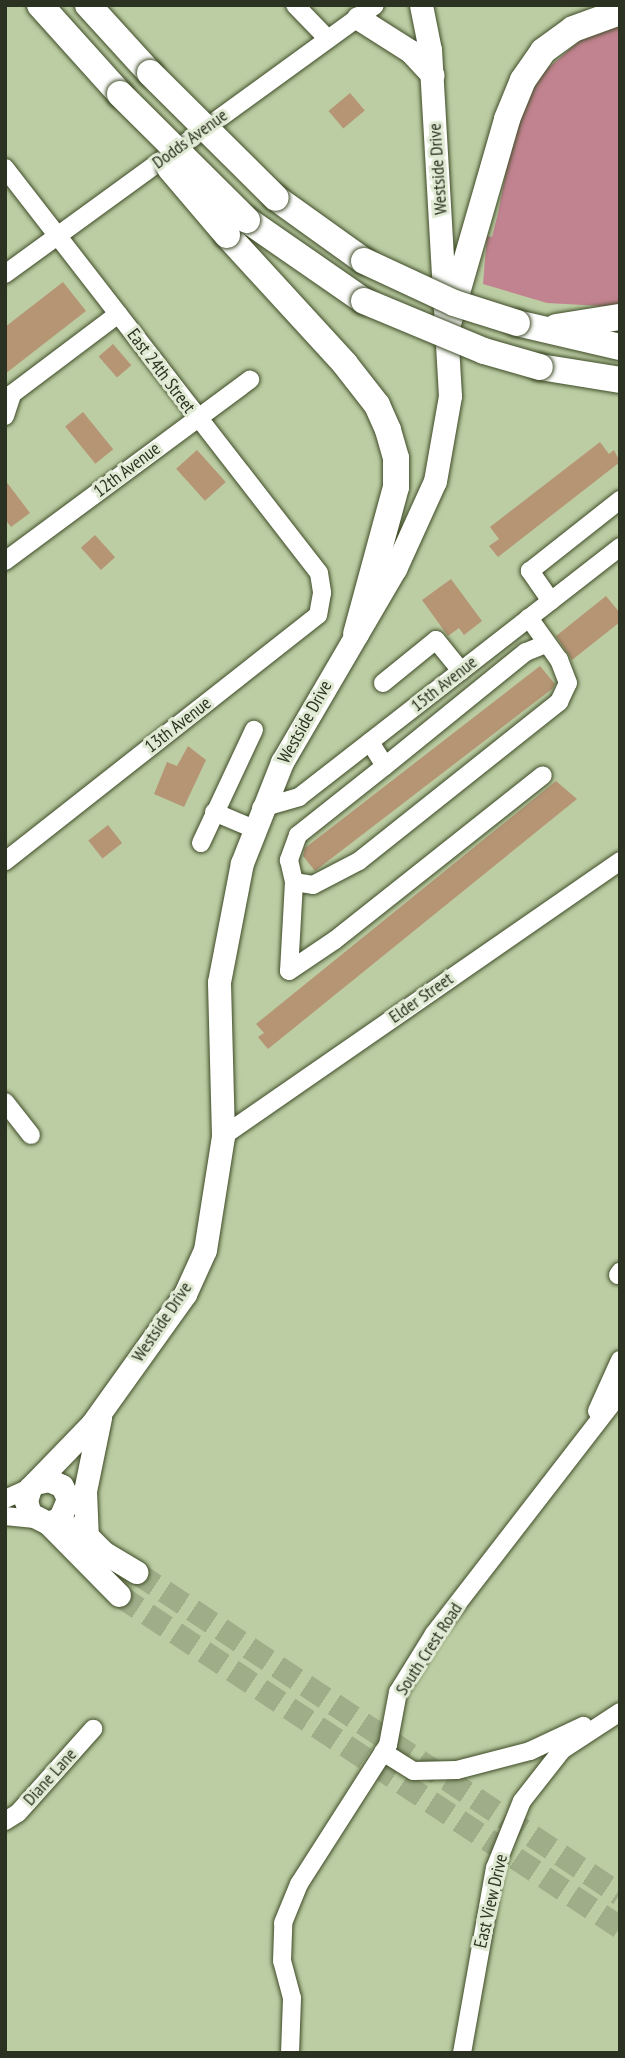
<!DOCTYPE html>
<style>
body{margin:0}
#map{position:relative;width:625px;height:2058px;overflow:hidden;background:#bccda3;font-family:"PT Sans Narrow",sans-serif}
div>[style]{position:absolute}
.green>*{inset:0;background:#c28390}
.building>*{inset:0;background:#b69575;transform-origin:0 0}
.major-tunnel>*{height:23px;margin-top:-11.5px;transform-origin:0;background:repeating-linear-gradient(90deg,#9fae89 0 23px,transparent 0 34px)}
.roads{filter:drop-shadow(0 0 2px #3f4c28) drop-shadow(0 0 2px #3f4c28)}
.minor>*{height:18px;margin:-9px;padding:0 9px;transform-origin:9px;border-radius:9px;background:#fff}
.major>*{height:23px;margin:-11.5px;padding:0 11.5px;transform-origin:11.5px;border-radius:11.5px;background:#fff}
.highway>*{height:26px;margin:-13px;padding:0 13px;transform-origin:13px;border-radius:13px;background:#fff}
.bridges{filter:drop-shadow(0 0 2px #3f4c28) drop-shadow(0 0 2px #3f4c28)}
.highway-bridge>*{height:26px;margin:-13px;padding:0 13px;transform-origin:13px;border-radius:13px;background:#fff}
span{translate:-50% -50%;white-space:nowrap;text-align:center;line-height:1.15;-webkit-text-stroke:6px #e1ead4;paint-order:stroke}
.street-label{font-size:18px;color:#2b3221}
.frame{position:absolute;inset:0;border:7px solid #2b3221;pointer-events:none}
</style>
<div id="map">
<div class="green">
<i style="clip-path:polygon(620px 25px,620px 307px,547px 303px,483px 284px,487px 236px,492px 237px,498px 213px,514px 130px,540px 75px,584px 37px)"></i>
</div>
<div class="building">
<i style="left:350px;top:93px;width:23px;height:28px;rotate:50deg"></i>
<i style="clip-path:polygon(63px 282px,86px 311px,5px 374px,5px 327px)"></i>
<i style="left:113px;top:344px;width:28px;height:19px;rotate:49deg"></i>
<i style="left:83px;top:412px;width:48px;height:23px;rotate:51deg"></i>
<i style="clip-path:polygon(600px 442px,609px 454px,614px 450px,620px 462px,498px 557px,489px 546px,499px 539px,490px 527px)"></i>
<i style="left:197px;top:450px;width:43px;height:28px;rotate:48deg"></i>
<i style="clip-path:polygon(5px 480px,30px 513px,11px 527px,5px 519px)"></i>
<i style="left:95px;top:535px;width:30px;height:19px;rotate:48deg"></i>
<i style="clip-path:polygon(451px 579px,482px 621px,464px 635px,459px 628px,448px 636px,422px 600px)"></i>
<i style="clip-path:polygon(606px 596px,620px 613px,620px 622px,572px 660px,556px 636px)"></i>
<i style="clip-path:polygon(540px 666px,555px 684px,552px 689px,315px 871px,303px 856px,305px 848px)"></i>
<i style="clip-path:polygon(188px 746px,206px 760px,184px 807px,154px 794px,167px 762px,177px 766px)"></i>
<i style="clip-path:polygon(556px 781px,577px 799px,268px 1049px,258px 1037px,264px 1033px,256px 1024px)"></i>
<i style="left:108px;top:825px;width:23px;height:25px;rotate:52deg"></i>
</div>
<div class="major-tunnel">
<i style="left:136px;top:1572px;width:581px;rotate:33.64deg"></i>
<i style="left:119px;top:1595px;width:601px;rotate:33.53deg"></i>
</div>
<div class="roads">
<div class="minor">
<i style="left:295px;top:5px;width:47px;rotate:45.9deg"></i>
<i style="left:5px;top:168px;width:512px;rotate:52.21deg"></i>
<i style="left:319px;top:573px;width:20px;rotate:81deg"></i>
<i style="left:322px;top:593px;width:22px;rotate:100deg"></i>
<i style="left:318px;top:615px;width:398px;rotate:141.8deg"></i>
<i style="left:5px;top:274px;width:457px;rotate:-36deg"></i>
<i style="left:5px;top:416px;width:23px;rotate:-72deg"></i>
<i style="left:12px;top:394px;width:133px;rotate:-37deg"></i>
<i style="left:5px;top:561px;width:305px;rotate:-36.5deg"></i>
<i style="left:551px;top:601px;width:37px;rotate:-125deg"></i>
<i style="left:530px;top:571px;width:115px;rotate:-38.3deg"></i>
<i style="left:383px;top:683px;width:68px;rotate:-39.1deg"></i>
<i style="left:436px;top:640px;width:40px;rotate:51deg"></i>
<i style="left:370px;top:742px;width:28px;rotate:58deg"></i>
<i style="left:385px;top:766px;width:111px;rotate:141.6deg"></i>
<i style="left:298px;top:835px;width:27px;rotate:110deg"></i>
<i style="left:289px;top:860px;width:23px;rotate:77deg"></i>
<i style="left:294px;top:882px;width:19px;rotate:9deg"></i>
<i style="left:313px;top:885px;width:52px;rotate:-27.6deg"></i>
<i style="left:359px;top:861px;width:256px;rotate:-38.5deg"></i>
<i style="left:559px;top:702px;width:21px;rotate:-65deg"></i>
<i style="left:568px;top:683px;width:25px;rotate:-111deg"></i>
<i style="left:559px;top:660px;width:52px;rotate:-125.5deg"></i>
<i style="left:385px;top:766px;width:181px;rotate:-39deg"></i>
<i style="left:526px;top:652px;width:22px;rotate:-22deg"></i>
<i style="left:261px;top:808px;width:40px;rotate:-16deg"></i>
<i style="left:299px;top:797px;width:407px;rotate:-37.9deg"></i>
<i style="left:214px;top:812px;width:43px;rotate:23deg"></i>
<i style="left:201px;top:843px;width:125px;rotate:-64.9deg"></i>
<i style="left:294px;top:882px;width:89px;rotate:93.2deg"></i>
<i style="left:289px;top:971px;width:55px;rotate:-34deg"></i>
<i style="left:335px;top:940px;width:265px;rotate:-38.4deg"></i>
<i style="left:5px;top:1102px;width:42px;rotate:51.8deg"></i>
<i style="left:223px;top:1136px;width:483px;rotate:-34.7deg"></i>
<i style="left:618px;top:1275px;width:4px;rotate:-56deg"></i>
<i style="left:597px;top:1411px;width:56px;rotate:-65.7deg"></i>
<i style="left:5px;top:1499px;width:27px;rotate:-24deg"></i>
<i style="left:5px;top:1516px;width:30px;rotate:6deg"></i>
<i style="left:383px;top:1752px;width:36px;rotate:32deg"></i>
<i style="left:414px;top:1771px;width:43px;rotate:-1.3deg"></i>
<i style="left:457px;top:1770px;width:75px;rotate:-14.6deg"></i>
<i style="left:530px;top:1751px;width:59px;rotate:-25.3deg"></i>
<i style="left:5px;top:1821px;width:15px;rotate:-32deg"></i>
<i style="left:18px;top:1813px;width:113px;rotate:-48.2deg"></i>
<i style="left:290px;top:2053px;width:55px;rotate:-87.9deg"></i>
<i style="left:292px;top:1998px;width:38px;rotate:-105deg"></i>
<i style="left:282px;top:1961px;width:38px;rotate:-88deg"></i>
<i style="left:283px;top:1923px;width:42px;rotate:-67.7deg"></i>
<i style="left:299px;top:1884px;width:165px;rotate:-57.4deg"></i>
<i style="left:388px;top:1745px;width:54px;rotate:-79.3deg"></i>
<i style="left:398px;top:1692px;width:68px;rotate:-58.2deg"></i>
<i style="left:434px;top:1634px;width:304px;rotate:-52.3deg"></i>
<i style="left:462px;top:2053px;width:188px;rotate:-79.9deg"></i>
<i style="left:495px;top:1868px;width:72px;rotate:-68.1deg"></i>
<i style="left:522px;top:1801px;width:65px;rotate:-51.9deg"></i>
<i style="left:562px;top:1750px;width:69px;rotate:-33.2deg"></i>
</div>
<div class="major">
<i style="left:358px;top:18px;width:62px;rotate:32.4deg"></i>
<i style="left:410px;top:51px;width:33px;rotate:47deg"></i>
<i style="left:35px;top:1483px;width:14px;rotate:-12deg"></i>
<i style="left:49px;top:1480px;width:14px;rotate:25deg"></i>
<i style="left:62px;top:1486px;width:14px;rotate:65deg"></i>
<i style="left:68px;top:1499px;width:21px;rotate:113deg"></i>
<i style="left:60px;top:1518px;width:13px;rotate:157deg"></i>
<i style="left:48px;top:1523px;width:20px;rotate:-153deg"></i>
<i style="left:30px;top:1514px;width:14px;rotate:-107deg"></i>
<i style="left:26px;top:1501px;width:14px;rotate:-73deg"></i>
<i style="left:30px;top:1488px;width:89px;rotate:-45.9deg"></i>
<i style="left:92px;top:1424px;width:160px;rotate:-54.4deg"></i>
<i style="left:185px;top:1294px;width:48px;rotate:-65.6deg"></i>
<i style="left:205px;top:1250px;width:115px;rotate:-81deg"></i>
<i style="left:223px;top:1136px;width:154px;rotate:-91.5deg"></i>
<i style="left:219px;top:982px;width:121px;rotate:-79.1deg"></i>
<i style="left:242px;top:863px;width:109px;rotate:-68.4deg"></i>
<i style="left:282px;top:762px;width:224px;rotate:-59.7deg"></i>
<i style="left:395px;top:569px;width:97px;rotate:-65.6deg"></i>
<i style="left:435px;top:481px;width:86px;rotate:-80deg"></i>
<i style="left:450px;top:396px;width:347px;rotate:-93.3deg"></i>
<i style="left:430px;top:50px;width:46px;rotate:-101.3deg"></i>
<i style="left:48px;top:1523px;width:101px;rotate:45.4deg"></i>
<i style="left:78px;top:1527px;width:35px;rotate:45deg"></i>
<i style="left:103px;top:1552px;width:39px;rotate:31deg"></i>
<i style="left:87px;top:1539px;width:48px;rotate:-92.4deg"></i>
<i style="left:85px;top:1491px;width:75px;rotate:-78.4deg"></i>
</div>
<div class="highway">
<i style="left:40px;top:5px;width:120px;rotate:48deg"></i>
<i style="left:88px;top:5px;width:92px;rotate:47.6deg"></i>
<i style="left:276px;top:198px;width:108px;rotate:35.6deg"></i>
<i style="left:247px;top:220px;width:142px;rotate:34.7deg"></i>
<i style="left:227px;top:235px;width:175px;rotate:47.5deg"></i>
<i style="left:345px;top:364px;width:52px;rotate:52deg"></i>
<i style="left:377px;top:405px;width:27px;rotate:66deg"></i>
<i style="left:388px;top:430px;width:29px;rotate:74deg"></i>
<i style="left:396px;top:458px;width:29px;rotate:90deg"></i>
<i style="left:396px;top:487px;width:152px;rotate:105.2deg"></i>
<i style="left:517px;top:323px;width:106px;rotate:13.1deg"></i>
<i style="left:448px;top:324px;width:213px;rotate:-73.9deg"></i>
<i style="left:507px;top:119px;width:42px;rotate:-67.7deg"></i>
<i style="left:523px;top:80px;width:35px;rotate:-55deg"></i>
<i style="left:543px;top:51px;width:37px;rotate:-36deg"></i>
<i style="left:573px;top:29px;width:50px;rotate:-19.9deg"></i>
<i style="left:556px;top:327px;width:65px;rotate:-8.9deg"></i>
<i style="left:540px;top:367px;width:81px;rotate:9.2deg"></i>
</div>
</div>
<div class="bridges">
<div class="highway-bridge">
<i style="left:150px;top:73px;width:177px;rotate:44.8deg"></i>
<i style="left:120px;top:94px;width:179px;rotate:44.8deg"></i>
<i style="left:170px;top:168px;width:88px;rotate:49.6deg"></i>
<i style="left:364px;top:261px;width:99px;rotate:25deg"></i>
<i style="left:454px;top:303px;width:66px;rotate:17.6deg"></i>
<i style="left:364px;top:301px;width:130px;rotate:22.6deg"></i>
<i style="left:484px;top:351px;width:58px;rotate:15.9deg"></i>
</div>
</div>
<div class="street-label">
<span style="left:190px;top:139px;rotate:-36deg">Dodds Avenue</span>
<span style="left:438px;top:169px;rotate:-94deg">Westside Drive</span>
<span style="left:161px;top:371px;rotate:53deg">East 24th Street</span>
<span style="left:127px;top:470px;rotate:-37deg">12th Avenue</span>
<span style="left:444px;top:684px;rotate:-38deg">15th Avenue</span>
<span style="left:305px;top:722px;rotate:-61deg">Westside Drive</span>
<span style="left:178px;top:725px;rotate:-38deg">13th Avenue</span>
<span style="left:421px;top:998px;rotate:-35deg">Elder Street</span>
<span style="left:162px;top:1322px;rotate:-56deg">Westside Drive</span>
<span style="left:429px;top:1649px;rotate:-57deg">South Crest Road</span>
<span style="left:50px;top:1777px;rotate:-48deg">Diane Lane</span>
<span style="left:491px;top:1901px;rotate:-77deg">East View Drive</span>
</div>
<div class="frame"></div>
</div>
